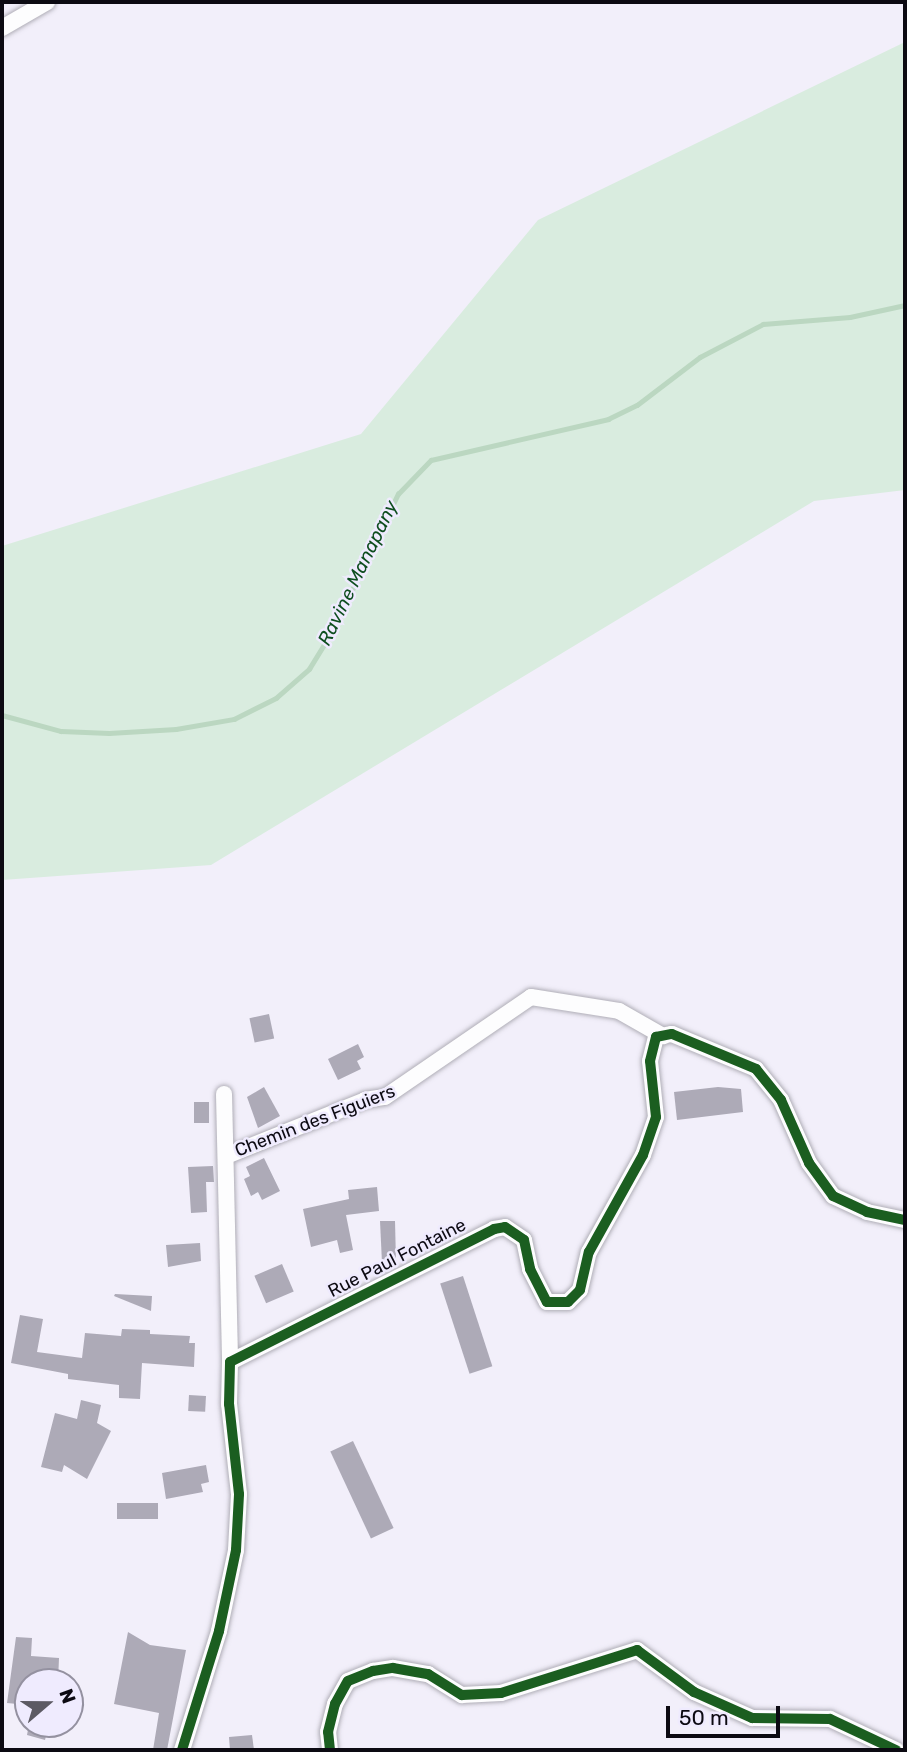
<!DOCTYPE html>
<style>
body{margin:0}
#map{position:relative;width:907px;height:1752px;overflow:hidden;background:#f2effa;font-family:Rubik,sans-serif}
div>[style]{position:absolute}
.green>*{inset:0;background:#d9ecdf}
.stream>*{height:4.5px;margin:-2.25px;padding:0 2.25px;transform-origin:2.25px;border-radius:2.25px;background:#bbd7c1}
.building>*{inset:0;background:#adaab7;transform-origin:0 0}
.roads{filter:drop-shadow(0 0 2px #b0aeb7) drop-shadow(0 0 2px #b0aeb7)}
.minor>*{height:16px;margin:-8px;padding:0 8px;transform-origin:8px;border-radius:8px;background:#fdfdfe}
.cycleway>*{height:10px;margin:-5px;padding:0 5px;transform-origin:5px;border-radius:5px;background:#1b5e20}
span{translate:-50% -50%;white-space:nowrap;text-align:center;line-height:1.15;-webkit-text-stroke:5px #efebfe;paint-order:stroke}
.street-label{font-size:18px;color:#0c0a12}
.water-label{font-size:19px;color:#0e4e1f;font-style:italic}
.frame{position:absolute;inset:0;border:4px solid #0c0a12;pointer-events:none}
.north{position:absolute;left:14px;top:1668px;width:70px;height:70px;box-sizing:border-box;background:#efebfe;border:2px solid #9491a0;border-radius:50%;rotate:70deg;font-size:19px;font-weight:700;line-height:28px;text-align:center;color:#0c0a12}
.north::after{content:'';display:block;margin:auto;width:24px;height:32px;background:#5c5a63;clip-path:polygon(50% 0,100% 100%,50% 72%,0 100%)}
.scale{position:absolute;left:666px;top:1706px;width:114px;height:32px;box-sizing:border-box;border:4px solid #0c0a12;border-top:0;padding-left:9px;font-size:21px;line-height:24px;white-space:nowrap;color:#0c0a12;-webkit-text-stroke:5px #efebfe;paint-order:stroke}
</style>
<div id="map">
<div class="green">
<i style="clip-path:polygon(905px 42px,905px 490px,814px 501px,211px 865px,2px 880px,2px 546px,361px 434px,538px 220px)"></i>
</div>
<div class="stream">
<i style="left:2px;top:715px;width:61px;rotate:15.2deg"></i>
<i style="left:61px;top:731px;width:48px;rotate:2.4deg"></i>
<i style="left:109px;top:733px;width:67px;rotate:-3.4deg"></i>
<i style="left:176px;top:729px;width:59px;rotate:-9.8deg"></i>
<i style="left:234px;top:719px;width:47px;rotate:-26.6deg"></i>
<i style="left:276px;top:698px;width:44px;rotate:-41.3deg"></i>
<i style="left:309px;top:669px;width:46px;rotate:-58.4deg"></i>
<i style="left:333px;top:630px;width:151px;rotate:-64.5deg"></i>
<i style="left:398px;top:494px;width:47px;rotate:-45.9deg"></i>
<i style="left:431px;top:460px;width:182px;rotate:-13deg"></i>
<i style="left:608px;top:419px;width:32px;rotate:-26deg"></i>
<i style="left:637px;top:405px;width:79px;rotate:-37.3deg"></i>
<i style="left:700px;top:357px;width:71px;rotate:-27.6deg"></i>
<i style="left:763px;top:324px;width:87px;rotate:-4.6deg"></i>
<i style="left:850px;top:317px;width:56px;rotate:-12.3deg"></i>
</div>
<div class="building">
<i style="left:269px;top:1014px;width:25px;height:20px;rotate:78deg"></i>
<i style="clip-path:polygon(358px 1044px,364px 1057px,357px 1061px,361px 1069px,338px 1080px,328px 1059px)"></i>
<i style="clip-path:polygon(264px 1087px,280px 1116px,258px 1128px,247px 1097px)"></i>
<i style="clip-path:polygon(718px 1087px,741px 1089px,743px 1112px,677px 1120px,674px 1092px)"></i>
<i style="left:194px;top:1102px;width:15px;height:21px"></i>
<i style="clip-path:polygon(264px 1158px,280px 1191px,262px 1200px,258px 1192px,251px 1196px,244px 1179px,250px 1176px,246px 1167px)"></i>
<i style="clip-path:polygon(213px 1166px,214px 1182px,206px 1182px,207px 1212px,191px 1213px,188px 1167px)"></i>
<i style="clip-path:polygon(377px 1187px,379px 1211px,346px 1215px,353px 1250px,340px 1253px,337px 1240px,311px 1247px,303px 1209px,349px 1199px,348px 1190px)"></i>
<i style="clip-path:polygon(380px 1221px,395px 1221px,396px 1262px,389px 1266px,382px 1263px)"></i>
<i style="clip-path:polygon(200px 1243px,201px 1261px,168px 1267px,166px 1245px)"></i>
<i style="left:282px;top:1264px;width:30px;height:30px;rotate:67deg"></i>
<i style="left:463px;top:1276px;width:95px;height:24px;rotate:72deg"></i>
<i style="clip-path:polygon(115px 1294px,152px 1296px,151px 1311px,114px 1296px)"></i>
<i style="clip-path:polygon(20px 1315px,43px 1319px,37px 1352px,82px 1358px,85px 1333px,121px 1336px,122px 1329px,150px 1330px,150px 1334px,190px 1336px,189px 1343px,195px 1343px,194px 1367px,142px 1363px,140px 1399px,119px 1398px,119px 1385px,68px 1379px,68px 1374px,11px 1363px)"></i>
<i style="left:189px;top:1395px;width:17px;height:16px;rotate:3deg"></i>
<i style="clip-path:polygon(81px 1400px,101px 1405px,97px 1423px,111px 1431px,87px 1479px,64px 1465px,62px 1472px,41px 1467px,55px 1413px,77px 1419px)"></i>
<i style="left:353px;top:1441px;width:96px;height:25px;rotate:65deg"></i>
<i style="clip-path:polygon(206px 1465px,209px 1482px,201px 1484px,203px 1492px,166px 1499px,162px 1473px)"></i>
<i style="left:117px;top:1503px;width:41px;height:16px"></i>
<i style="clip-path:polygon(128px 1632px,150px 1645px,186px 1650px,167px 1750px,153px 1750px,159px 1713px,114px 1704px)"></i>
<i style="clip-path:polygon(16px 1637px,32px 1638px,31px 1656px,59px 1658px,58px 1682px,28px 1682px,28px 1705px,7px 1703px)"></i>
<i style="clip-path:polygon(29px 1724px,49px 1724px,45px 1740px,27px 1735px)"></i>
<i style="clip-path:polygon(252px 1735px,254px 1750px,230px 1750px,229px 1737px)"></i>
</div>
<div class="roads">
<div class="minor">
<i style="left:2px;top:28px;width:52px;rotate:-30deg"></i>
<i style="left:224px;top:1094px;width:268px;rotate:88.7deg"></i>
<i style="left:226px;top:1156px;width:150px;rotate:-21.9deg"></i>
<i style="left:365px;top:1100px;width:20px;rotate:-9deg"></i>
<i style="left:385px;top:1097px;width:177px;rotate:-34.4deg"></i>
<i style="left:531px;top:997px;width:89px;rotate:9deg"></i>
<i style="left:619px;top:1011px;width:51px;rotate:29.6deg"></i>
<i style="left:182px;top:1750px;width:125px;rotate:-72.7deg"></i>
<i style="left:219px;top:1631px;width:83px;rotate:-78.1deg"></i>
<i style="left:236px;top:1550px;width:56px;rotate:-86.9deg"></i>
<i style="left:239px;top:1494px;width:91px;rotate:-96.3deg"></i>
<i style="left:229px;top:1404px;width:42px;rotate:-88.6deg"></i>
<i style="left:230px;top:1362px;width:296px;rotate:-26.7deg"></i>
<i style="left:494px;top:1229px;width:11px;rotate:-10deg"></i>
<i style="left:505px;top:1227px;width:23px;rotate:34deg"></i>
<i style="left:524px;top:1240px;width:30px;rotate:78deg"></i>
<i style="left:530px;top:1269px;width:37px;rotate:63deg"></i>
<i style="left:547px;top:1302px;width:21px"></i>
<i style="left:568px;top:1302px;width:17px;rotate:-45deg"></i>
<i style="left:580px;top:1290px;width:39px;rotate:-77deg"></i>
<i style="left:589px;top:1252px;width:111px;rotate:-60.9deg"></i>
<i style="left:643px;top:1155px;width:40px;rotate:-71.1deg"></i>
<i style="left:656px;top:1117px;width:56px;rotate:-96.1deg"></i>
<i style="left:650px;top:1061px;width:25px;rotate:-76deg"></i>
<i style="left:656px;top:1037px;width:16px;rotate:-11deg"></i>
<i style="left:672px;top:1034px;width:91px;rotate:22.6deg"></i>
<i style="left:756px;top:1069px;width:40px;rotate:51deg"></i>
<i style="left:781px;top:1100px;width:69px;rotate:66deg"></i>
<i style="left:809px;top:1163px;width:41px;rotate:54deg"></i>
<i style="left:833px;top:1196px;width:38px;rotate:25deg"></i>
<i style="left:867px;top:1212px;width:39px;rotate:12deg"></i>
<i style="left:330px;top:1750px;width:18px;rotate:-96deg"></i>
<i style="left:328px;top:1732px;width:29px;rotate:-76deg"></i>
<i style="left:335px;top:1704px;width:26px;rotate:-61deg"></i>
<i style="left:348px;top:1681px;width:27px;rotate:-22deg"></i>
<i style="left:373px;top:1671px;width:20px;rotate:-9deg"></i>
<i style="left:393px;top:1668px;width:36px;rotate:10deg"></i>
<i style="left:428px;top:1674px;width:40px;rotate:32deg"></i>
<i style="left:462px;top:1695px;width:39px;rotate:-3deg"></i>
<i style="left:501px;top:1693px;width:143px;rotate:-17.5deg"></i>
<i style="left:637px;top:1650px;width:71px;rotate:36.4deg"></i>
<i style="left:694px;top:1692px;width:64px;rotate:24.1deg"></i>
<i style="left:752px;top:1718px;width:78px;rotate:0.7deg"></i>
<i style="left:830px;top:1719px;width:73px;rotate:25.2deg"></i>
</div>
</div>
<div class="cycleway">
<i style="left:182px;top:1750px;width:125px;rotate:-72.7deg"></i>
<i style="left:219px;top:1631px;width:83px;rotate:-78.1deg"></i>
<i style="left:236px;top:1550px;width:56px;rotate:-86.9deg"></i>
<i style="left:239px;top:1494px;width:91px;rotate:-96.3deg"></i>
<i style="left:229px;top:1404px;width:42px;rotate:-88.6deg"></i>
<i style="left:230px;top:1362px;width:296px;rotate:-26.7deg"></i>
<i style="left:494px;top:1229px;width:11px;rotate:-10deg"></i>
<i style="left:505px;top:1227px;width:23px;rotate:34deg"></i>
<i style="left:524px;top:1240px;width:30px;rotate:78deg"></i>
<i style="left:530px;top:1269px;width:37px;rotate:63deg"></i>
<i style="left:547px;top:1302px;width:21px"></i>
<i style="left:568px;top:1302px;width:17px;rotate:-45deg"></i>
<i style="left:580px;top:1290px;width:39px;rotate:-77deg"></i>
<i style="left:589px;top:1252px;width:111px;rotate:-60.9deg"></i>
<i style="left:643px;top:1155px;width:40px;rotate:-71.1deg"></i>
<i style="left:656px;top:1117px;width:56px;rotate:-96.1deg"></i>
<i style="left:650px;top:1061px;width:25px;rotate:-76deg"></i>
<i style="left:656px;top:1037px;width:16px;rotate:-11deg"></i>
<i style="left:672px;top:1034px;width:91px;rotate:22.6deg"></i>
<i style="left:756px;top:1069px;width:40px;rotate:51deg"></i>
<i style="left:781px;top:1100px;width:69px;rotate:66deg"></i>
<i style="left:809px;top:1163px;width:41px;rotate:54deg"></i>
<i style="left:833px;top:1196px;width:38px;rotate:25deg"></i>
<i style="left:867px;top:1212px;width:39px;rotate:12deg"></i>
<i style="left:330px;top:1750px;width:18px;rotate:-96deg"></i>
<i style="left:328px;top:1732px;width:29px;rotate:-76deg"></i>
<i style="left:335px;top:1704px;width:26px;rotate:-61deg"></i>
<i style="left:348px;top:1681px;width:27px;rotate:-22deg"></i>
<i style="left:373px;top:1671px;width:20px;rotate:-9deg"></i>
<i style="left:393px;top:1668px;width:36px;rotate:10deg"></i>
<i style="left:428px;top:1674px;width:40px;rotate:32deg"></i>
<i style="left:462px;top:1695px;width:39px;rotate:-3deg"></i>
<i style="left:501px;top:1693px;width:143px;rotate:-17.5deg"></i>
<i style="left:637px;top:1650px;width:71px;rotate:36.4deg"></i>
<i style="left:694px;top:1692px;width:64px;rotate:24.1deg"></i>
<i style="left:752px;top:1718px;width:78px;rotate:0.7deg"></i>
<i style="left:830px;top:1719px;width:73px;rotate:25.2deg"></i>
</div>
<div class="street-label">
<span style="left:315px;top:1121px;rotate:-21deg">Chemin des Figuiers</span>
<span style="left:397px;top:1258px;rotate:-27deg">Rue Paul Fontaine</span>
</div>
<div class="water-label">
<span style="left:358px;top:573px;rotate:-64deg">Ravine Manapany</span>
</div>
<div class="frame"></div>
<div class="north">N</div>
<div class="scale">50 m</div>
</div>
